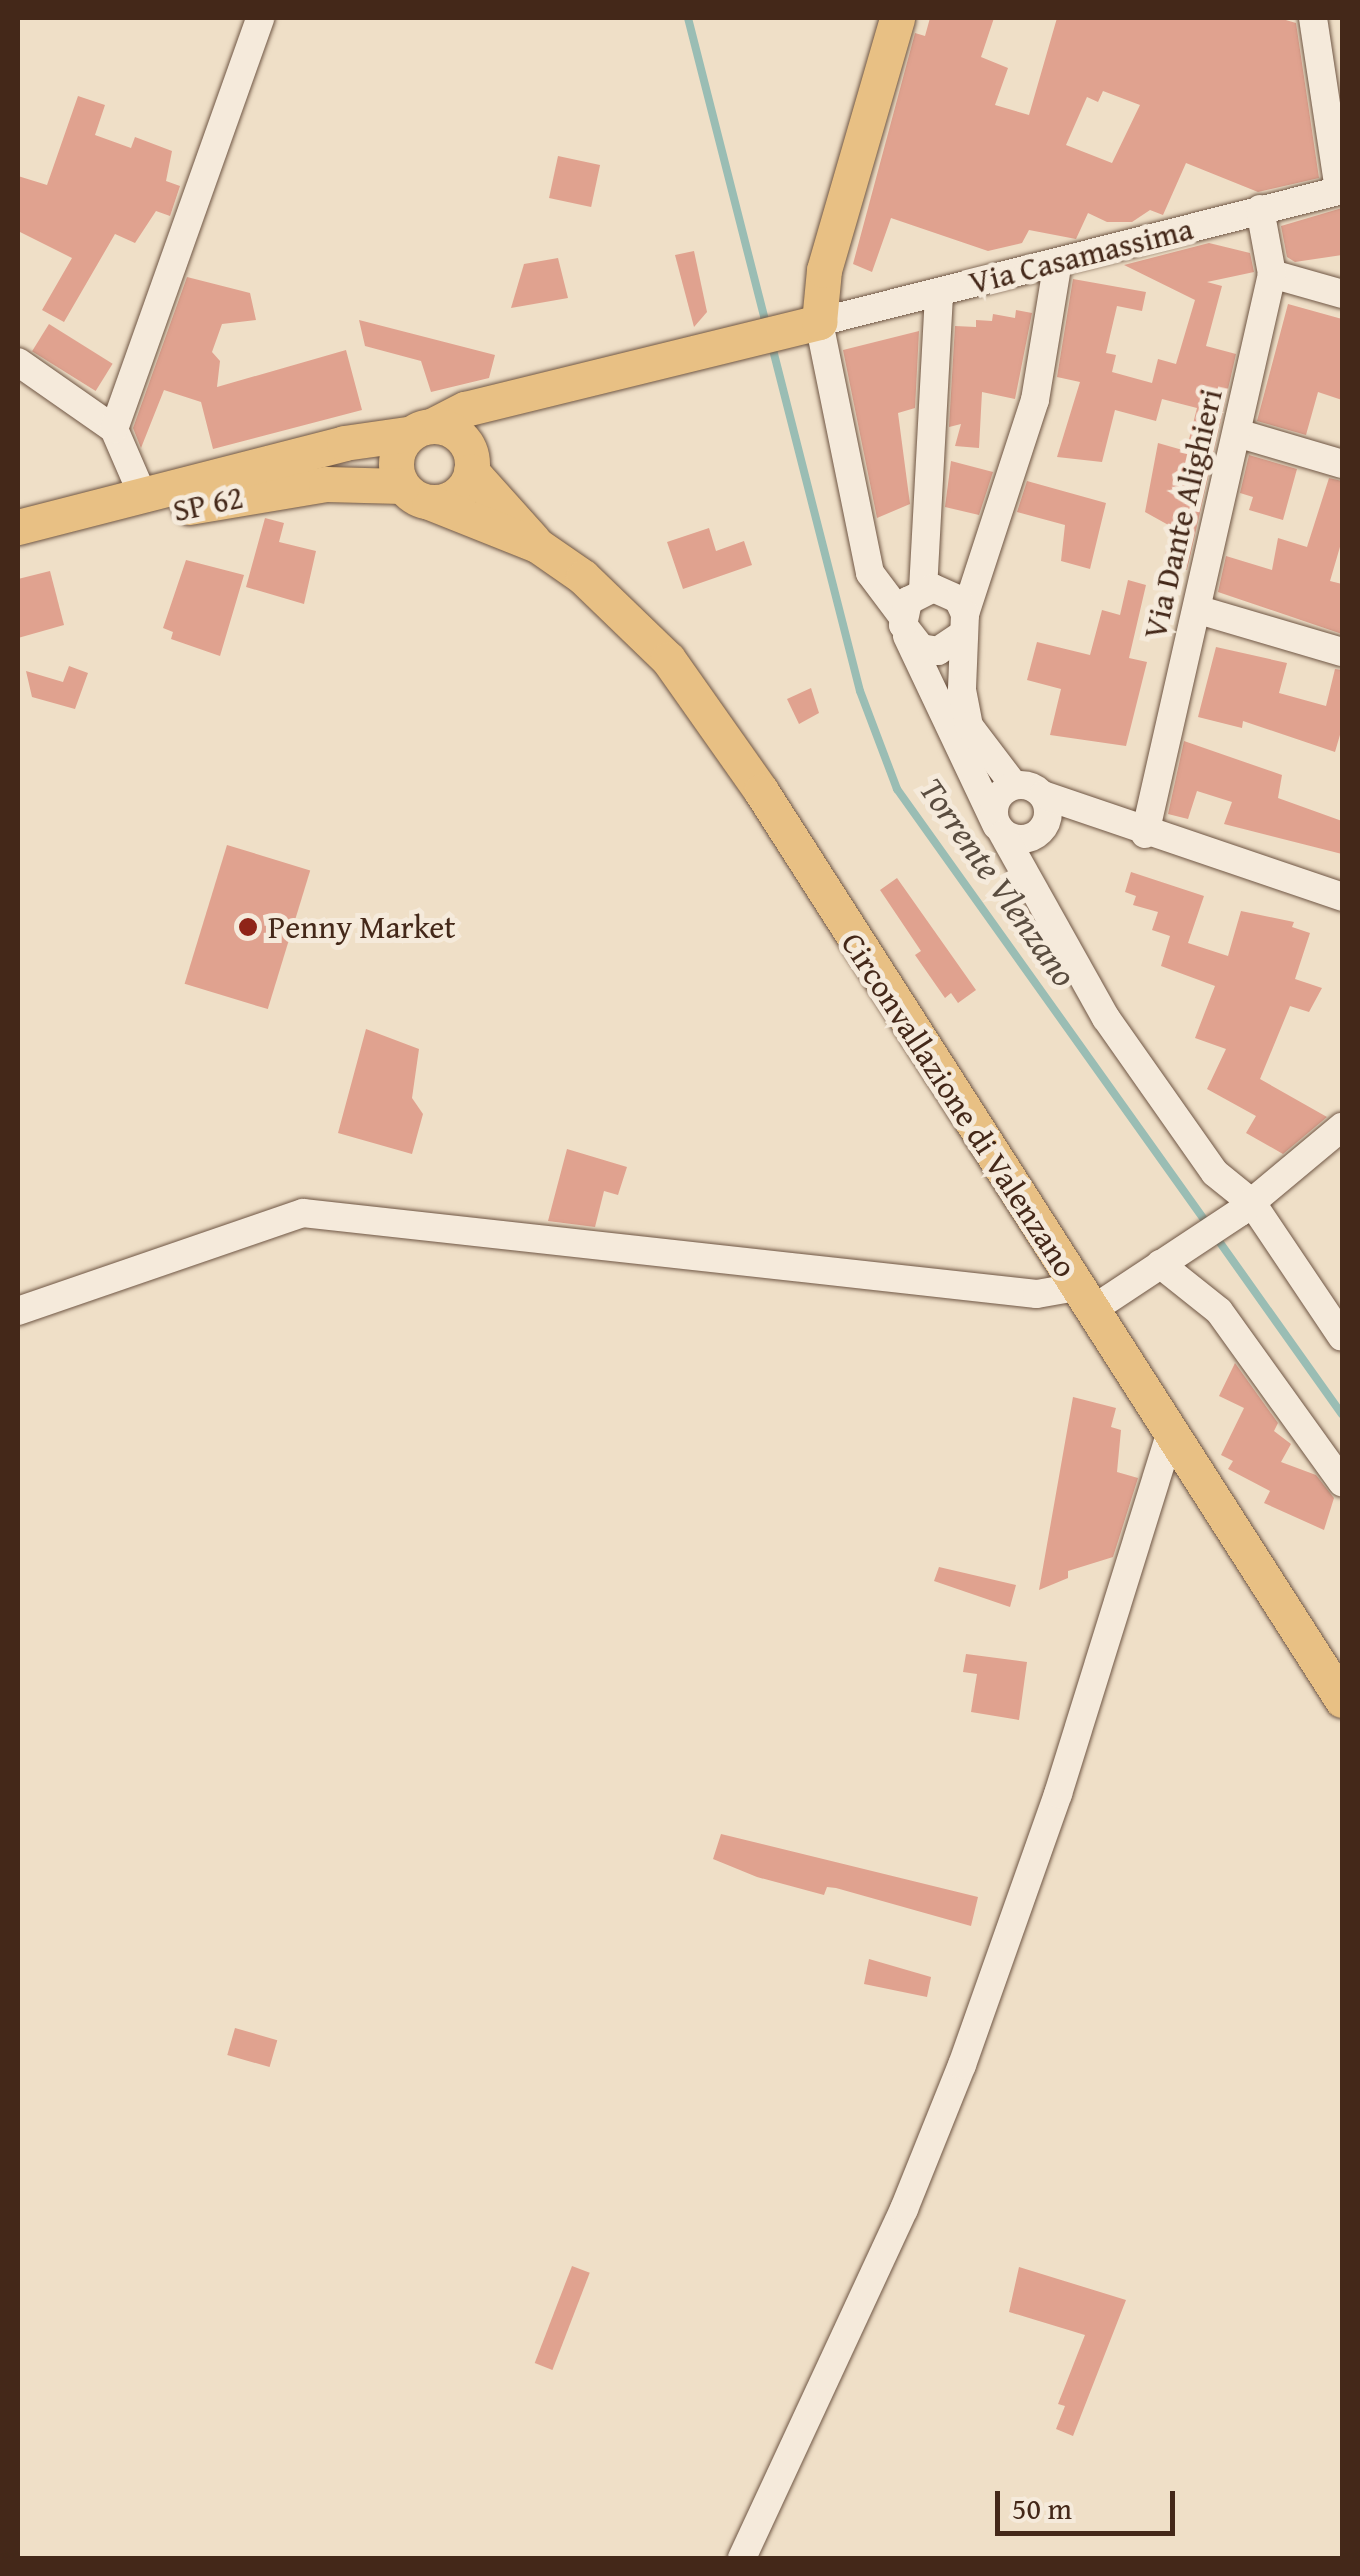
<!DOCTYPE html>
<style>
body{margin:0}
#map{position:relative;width:1360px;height:2576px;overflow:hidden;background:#efdfc7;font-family:"Gentium Book Plus",serif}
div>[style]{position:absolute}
.stream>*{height:8px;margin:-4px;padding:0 4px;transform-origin:4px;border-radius:4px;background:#9abdb4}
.building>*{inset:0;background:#e0a28f;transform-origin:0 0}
.roads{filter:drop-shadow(0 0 2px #6f5644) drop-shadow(0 0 2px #6f5644)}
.minor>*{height:28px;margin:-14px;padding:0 14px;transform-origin:14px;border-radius:14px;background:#f5eadb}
.minor>.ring{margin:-14px;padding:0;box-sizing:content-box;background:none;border:28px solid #f5eadb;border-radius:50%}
.major>*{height:35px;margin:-17.5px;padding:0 17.5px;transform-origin:17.5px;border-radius:17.5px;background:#e8c084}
.major>.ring{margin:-17.5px;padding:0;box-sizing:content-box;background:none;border:35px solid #e8c084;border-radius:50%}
.dots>*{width:28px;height:28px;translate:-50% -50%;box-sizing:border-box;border:5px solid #f5eadb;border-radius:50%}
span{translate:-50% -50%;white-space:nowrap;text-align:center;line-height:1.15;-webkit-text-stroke:10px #f5eadb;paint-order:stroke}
.street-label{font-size:32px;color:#442819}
.poi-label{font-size:32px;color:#442819}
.left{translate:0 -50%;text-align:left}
.water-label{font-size:35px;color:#5a4d40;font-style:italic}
.frame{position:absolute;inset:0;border:20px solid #442819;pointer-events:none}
.scale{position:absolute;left:995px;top:2491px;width:180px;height:45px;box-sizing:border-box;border:5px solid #442819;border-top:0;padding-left:12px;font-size:30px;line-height:35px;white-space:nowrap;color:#442819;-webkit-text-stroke:8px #f5eadb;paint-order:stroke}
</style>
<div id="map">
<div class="stream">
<i style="left:688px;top:18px;width:315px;rotate:75.7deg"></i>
<i style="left:771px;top:342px;width:360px;rotate:75.7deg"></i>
<i style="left:860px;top:691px;width:105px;rotate:69.3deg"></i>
<i style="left:897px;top:789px;width:536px;rotate:54.5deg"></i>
<i style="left:1216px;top:1237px;width:217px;rotate:54.6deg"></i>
</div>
<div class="building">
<i style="clip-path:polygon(evenodd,930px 18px,994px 18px,981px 57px,1008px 68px,995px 105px,1029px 115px,1057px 18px,1279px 18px,1296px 23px,1319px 178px,1258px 192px,1186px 163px,1163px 215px,1150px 210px,1132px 222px,1107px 222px,1088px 213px,1076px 239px,1029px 230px,1022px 243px,988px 251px,891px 218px,872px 272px,853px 264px,915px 33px,925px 36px,930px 18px,1103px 91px,1140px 105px,1112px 163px,1066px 145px,1087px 97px,1098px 102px,1103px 91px)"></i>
<i style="clip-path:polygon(78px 96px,105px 105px,95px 135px,131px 148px,135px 137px,172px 151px,166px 181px,180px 186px,170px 216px,156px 211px,135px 243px,115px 234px,64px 322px,42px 310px,72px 258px,18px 231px,18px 176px,47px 185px)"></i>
<i style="left:558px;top:156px;width:43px;height:43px;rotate:12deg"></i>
<i style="clip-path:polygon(1342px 208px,1342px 255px,1295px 262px,1287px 257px,1281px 226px)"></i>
<i style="clip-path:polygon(1209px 243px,1250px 253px,1254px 272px,1207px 282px,1222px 286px,1206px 346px,1236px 354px,1187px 570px,1163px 563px,1172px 527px,1145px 512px,1158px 443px,1186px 451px,1197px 408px,1162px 399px,1156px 421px,1115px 410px,1102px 462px,1057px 457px,1080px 382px,1057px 377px,1073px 279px,1146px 292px,1142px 311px,1117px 306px,1106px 353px,1116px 355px,1112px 372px,1152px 383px,1158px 359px,1176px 364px,1195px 300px,1124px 265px)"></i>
<i style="clip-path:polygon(694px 251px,707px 312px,694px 327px,675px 255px)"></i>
<i style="clip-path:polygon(558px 258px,568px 298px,511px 308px,524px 264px)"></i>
<i style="clip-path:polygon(187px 277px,250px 293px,256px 320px,222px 324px,212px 352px,220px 361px,217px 387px,346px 350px,362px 410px,213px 449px,201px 402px,164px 390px,141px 448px,133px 428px)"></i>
<i style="clip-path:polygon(1288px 304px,1342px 319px,1342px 400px,1318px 392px,1306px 435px,1257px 421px)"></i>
<i style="clip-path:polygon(1016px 310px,1032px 313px,1015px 399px,982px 392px,979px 448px,955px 446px,961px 424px,949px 427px,955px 326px,976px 327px,976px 320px,992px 321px,993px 314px,1015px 318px)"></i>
<i style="clip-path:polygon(359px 320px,495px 355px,489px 378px,431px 392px,421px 361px,365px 346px)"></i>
<i style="left:49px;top:324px;width:75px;height:32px;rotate:32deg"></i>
<i style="clip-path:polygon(919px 331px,915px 408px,898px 413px,910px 504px,877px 518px,843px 350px)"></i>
<i style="clip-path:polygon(1249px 455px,1297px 469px,1283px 520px,1249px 510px,1253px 497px,1240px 493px)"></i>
<i style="clip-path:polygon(951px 461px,993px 472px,979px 515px,945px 507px)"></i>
<i style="clip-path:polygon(1329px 478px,1342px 481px,1342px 540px,1330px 581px,1342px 584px,1342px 634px,1218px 592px,1226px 556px,1272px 570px,1278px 538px,1307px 547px)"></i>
<i style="clip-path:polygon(1027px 481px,1106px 503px,1090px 569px,1061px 561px,1065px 525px,1017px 512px)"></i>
<i style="clip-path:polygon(265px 518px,284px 523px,279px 542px,316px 551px,304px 604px,246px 587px)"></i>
<i style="clip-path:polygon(709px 528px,716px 551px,744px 541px,752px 565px,683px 589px,667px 542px)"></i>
<i style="clip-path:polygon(186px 560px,244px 575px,220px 656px,171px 639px,173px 632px,163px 628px)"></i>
<i style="clip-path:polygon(50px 571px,64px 625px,18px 638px,18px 579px)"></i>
<i style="clip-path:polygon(1128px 580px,1146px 585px,1129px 658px,1147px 662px,1126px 746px,1050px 735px,1061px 689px,1027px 680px,1037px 642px,1090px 655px,1102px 610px,1120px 615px)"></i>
<i style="clip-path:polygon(1216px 647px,1287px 663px,1279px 693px,1326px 706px,1335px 669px,1342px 670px,1342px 728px,1335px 752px,1243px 721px,1242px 728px,1198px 717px)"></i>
<i style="clip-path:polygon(69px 666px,88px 673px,75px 709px,32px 697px,26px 671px,63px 682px)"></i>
<i style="clip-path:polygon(811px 688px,819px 713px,799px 724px,787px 699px)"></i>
<i style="clip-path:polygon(1184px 741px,1282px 775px,1278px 798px,1342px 821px,1342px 854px,1224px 824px,1232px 802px,1197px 791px,1188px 819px,1168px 814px)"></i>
<i style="left:227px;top:845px;width:87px;height:145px;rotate:17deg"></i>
<i style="clip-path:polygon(1131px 872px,1204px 896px,1188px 943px,1228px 956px,1241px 911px,1294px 922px,1292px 927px,1310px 933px,1295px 979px,1322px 988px,1309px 1012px,1290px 1006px,1260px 1079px,1327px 1117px,1283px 1154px,1246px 1133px,1256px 1116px,1207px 1089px,1226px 1049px,1195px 1038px,1215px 986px,1161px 966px,1170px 936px,1152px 930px,1158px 912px,1133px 905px,1136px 896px,1125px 892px)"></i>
<i style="clip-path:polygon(897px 878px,976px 990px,958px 1003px,951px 993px,945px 998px,915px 955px,921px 951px,880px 890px)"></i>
<i style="clip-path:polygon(366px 1029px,419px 1049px,412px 1098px,423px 1114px,412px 1154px,338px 1133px)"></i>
<i style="clip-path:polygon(567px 1149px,627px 1167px,618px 1195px,604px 1191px,595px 1227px,548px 1221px)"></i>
<i style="clip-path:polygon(1235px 1363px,1278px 1423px,1274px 1431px,1291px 1444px,1281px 1462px,1316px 1475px,1334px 1498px,1324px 1530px,1264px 1503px,1270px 1491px,1228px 1469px,1233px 1461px,1221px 1455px,1244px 1408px,1219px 1396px)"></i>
<i style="clip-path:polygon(1073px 1397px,1116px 1408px,1111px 1427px,1121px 1430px,1117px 1472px,1138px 1478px,1113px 1557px,1068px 1571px,1068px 1578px,1039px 1590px)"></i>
<i style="clip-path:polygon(939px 1567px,1016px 1585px,1010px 1607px,934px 1581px)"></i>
<i style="clip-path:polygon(966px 1654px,1027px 1662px,1019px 1720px,971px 1712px,977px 1674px,963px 1672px)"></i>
<i style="clip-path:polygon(721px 1834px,978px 1897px,971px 1926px,836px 1888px,827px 1887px,824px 1895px,757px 1877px,713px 1859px)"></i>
<i style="clip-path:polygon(869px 1959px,931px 1977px,927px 1997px,864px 1984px)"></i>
<i style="left:235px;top:2028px;width:44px;height:28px;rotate:16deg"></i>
<i style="left:572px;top:2266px;width:19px;height:104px;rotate:21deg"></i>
<i style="clip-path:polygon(1019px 2267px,1126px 2300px,1073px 2436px,1056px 2429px,1065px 2406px,1058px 2404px,1085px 2335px,1009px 2312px)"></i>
</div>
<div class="roads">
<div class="minor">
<i style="left:1313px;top:18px;width:174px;rotate:81.4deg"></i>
<i style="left:1272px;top:274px;width:73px;rotate:15.9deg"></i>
<i style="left:18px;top:362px;width:117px;rotate:34.9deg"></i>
<i style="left:114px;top:429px;width:73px;rotate:66.6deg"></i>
<i style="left:114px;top:429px;width:436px;rotate:-70.4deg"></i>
<i style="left:1237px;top:433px;width:109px;rotate:16.4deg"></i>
<i style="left:923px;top:590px;width:298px;rotate:-86.9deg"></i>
<i style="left:1199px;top:610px;width:149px;rotate:16.4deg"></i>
<i style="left:965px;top:614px;width:225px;rotate:-71.9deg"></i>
<i style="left:1035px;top:400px;width:135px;rotate:-80.6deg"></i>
<i style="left:903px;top:617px;width:55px;rotate:-126.9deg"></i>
<i style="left:870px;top:573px;width:256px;rotate:-101.5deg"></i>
<i style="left:819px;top:322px;width:539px;rotate:-14.17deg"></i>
<i style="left:907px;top:636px;width:210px;rotate:64.7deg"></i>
<i style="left:960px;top:636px;width:27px;rotate:146deg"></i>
<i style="left:938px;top:651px;width:17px;rotate:-170deg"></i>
<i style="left:921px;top:648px;width:29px;rotate:-128deg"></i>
<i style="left:903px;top:625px;width:25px;rotate:-78deg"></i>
<i style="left:908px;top:601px;width:28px;rotate:-27deg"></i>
<i style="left:933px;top:588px;width:27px;rotate:24deg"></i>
<i style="left:958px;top:599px;width:17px;rotate:65deg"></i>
<i style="left:965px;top:614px;width:76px;rotate:92.3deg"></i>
<i style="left:962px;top:690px;width:37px;rotate:79deg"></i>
<i style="left:969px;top:726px;width:74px;rotate:52.7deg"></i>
<i class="ring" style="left:994px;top:785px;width:26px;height:26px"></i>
<i style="left:1043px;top:795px;width:316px;rotate:18.8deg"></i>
<i style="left:1003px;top:834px;width:211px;rotate:60.8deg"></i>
<i style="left:1106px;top:1018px;width:189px;rotate:54.9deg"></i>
<i style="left:1215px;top:1173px;width:48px;rotate:39deg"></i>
<i style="left:1252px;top:1203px;width:161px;rotate:56.1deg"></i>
<i style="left:1145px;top:834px;width:574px;rotate:-77.22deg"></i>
<i style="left:1272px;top:274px;width:66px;rotate:-100.5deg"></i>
<i style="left:1160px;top:1264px;width:75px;rotate:38.5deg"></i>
<i style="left:1219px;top:1311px;width:211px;rotate:54.3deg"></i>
<i style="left:1092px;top:1310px;width:178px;rotate:-33.5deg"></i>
<i style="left:1240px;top:1212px;width:133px;rotate:-39.8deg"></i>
<i style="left:18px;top:1311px;width:301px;rotate:-19deg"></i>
<i style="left:303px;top:1213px;width:738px;rotate:6.3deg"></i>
<i style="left:1037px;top:1294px;width:40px;rotate:-10deg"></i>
<i style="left:742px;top:2558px;width:385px;rotate:-65.1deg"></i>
<i style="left:904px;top:2209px;width:155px;rotate:-68.1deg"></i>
<i style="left:962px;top:2065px;width:288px;rotate:-70.5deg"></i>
<i style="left:1058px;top:1794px;width:380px;rotate:-72.7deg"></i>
</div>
<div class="major">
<i style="left:433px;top:425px;width:36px;rotate:-27deg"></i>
<i style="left:465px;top:409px;width:365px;rotate:-13.8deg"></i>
<i style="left:819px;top:322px;width:52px;rotate:-84.5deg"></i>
<i style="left:824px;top:270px;width:262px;rotate:-73.8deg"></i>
<i class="ring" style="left:396px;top:426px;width:41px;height:41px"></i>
<i style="left:471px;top:471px;width:93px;rotate:48.1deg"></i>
<i style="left:429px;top:502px;width:116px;rotate:21.7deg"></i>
<i style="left:537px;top:545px;width:56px;rotate:34.8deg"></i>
<i style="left:583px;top:577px;width:118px;rotate:44deg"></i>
<i style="left:668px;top:659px;width:161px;rotate:54.8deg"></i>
<i style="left:761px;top:791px;width:1079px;rotate:57.41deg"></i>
<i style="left:189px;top:507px;width:139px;rotate:-9.5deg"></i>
<i style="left:326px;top:484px;width:76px;rotate:1.5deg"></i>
<i style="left:18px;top:527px;width:337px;rotate:-14.4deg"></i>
<i style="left:344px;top:443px;width:65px;rotate:-8deg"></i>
</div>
</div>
<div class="dots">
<i style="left:248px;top:927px;background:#8f2418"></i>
</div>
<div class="street-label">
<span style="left:1081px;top:256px;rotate:-14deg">Via Casamassima</span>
<span style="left:208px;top:504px;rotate:-12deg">SP 62</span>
<span style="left:1183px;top:514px;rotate:-77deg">Via Dante Alighieri</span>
<span style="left:959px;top:1105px;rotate:57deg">Circonvallazione di Valenzano</span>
</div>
<div class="poi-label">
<span class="left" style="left:268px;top:927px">Penny Market</span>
</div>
<div class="water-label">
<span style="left:998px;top:882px;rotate:55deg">Torrente Vlenzano</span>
</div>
<div class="frame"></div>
<div class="scale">50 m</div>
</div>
